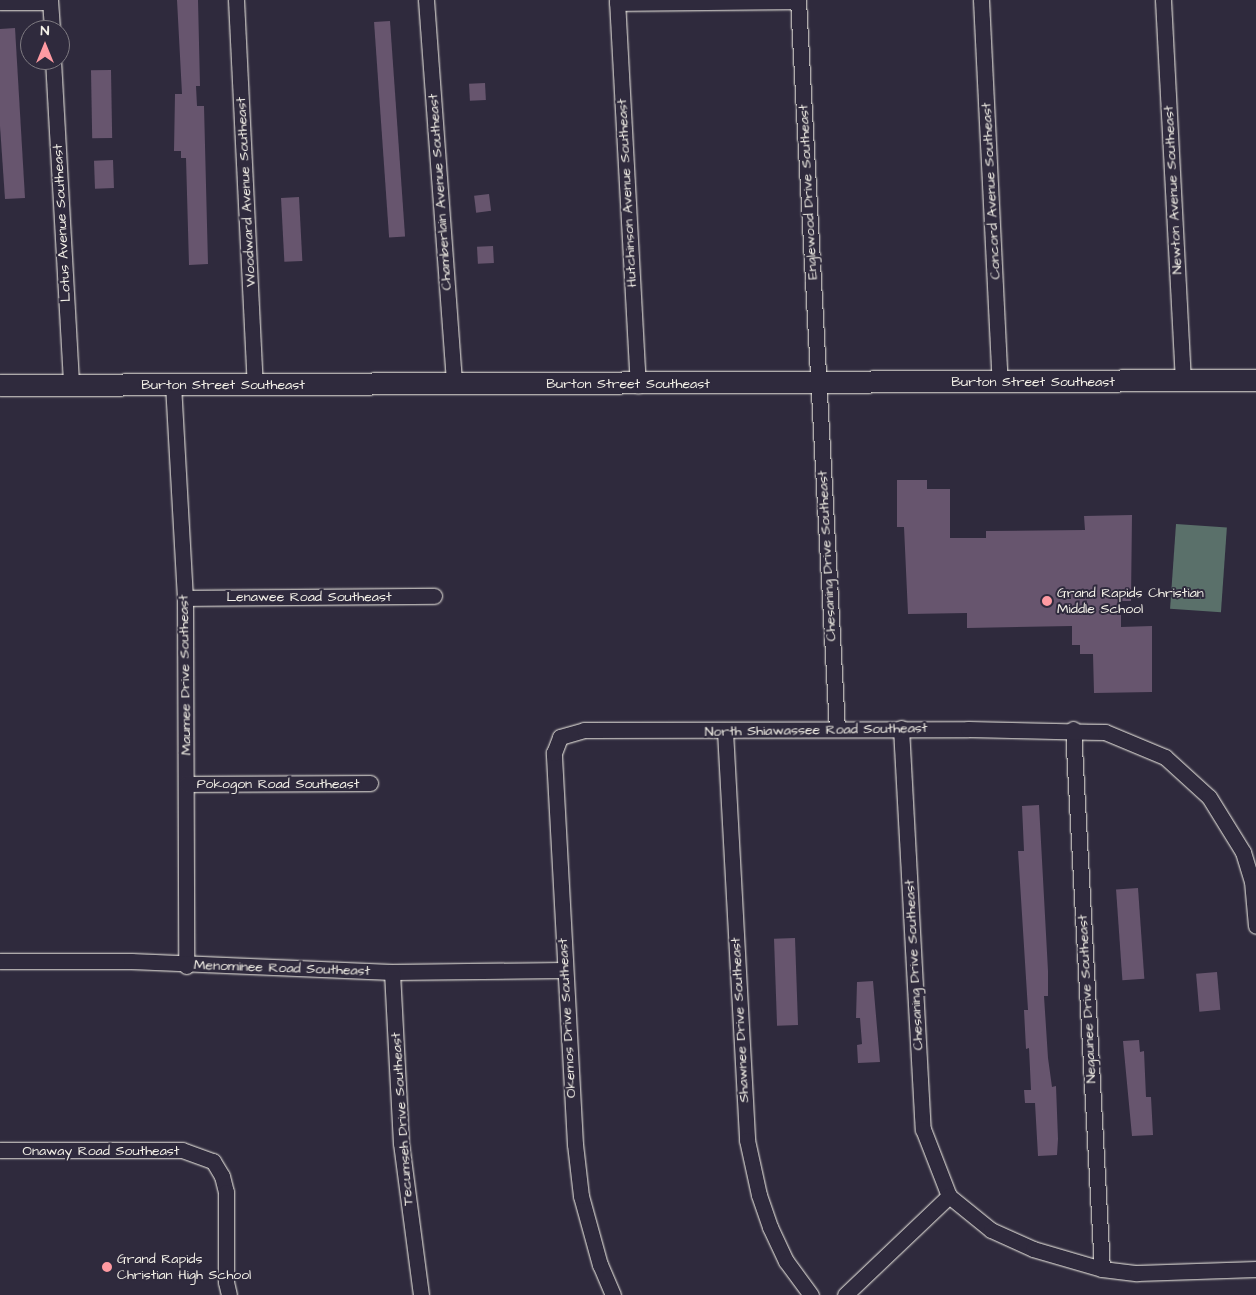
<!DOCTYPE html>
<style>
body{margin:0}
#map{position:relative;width:1256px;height:1295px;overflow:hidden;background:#2f2a3d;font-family:"Architects Daughter",sans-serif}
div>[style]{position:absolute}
.green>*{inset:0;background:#5a706a;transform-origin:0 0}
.building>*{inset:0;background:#67556e;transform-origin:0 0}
.roads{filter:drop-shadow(0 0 1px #f4f1e8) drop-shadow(0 0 1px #f4f1e8)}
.minor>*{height:15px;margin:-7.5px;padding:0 7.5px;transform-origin:7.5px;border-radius:7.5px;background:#2f2a3d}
.secondary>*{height:21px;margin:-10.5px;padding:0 10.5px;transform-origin:10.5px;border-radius:10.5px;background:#2f2a3d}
.dots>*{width:14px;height:14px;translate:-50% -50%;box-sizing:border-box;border:2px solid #2f2a3d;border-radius:50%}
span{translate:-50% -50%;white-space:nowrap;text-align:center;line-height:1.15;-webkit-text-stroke:4px #2f2a3d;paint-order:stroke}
.street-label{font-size:14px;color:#f4f1e8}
.poi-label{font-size:14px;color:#f4f1e8}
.left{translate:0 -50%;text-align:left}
.north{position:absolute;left:20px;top:20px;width:50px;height:50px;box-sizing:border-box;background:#2f2a3d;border:1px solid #7e7a81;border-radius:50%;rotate:0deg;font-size:14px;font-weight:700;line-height:20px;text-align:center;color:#f4f1e8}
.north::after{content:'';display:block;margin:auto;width:18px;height:22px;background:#ff9aa2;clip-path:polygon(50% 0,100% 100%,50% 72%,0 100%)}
</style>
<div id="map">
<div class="green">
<i style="left:1176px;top:524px;width:51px;height:85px;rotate:4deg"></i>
</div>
<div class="building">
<i style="clip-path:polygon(177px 0,198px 0,200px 86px,196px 86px,197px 106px,204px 106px,208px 264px,189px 265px,186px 158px,181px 158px,181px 151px,174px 151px,175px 94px,182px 94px)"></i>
<i style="left:390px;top:21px;width:216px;height:16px;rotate:86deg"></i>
<i style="clip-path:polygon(15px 28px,25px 198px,5px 199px,0 126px,0 29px)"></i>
<i style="left:111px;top:70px;width:68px;height:20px;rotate:89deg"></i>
<i style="left:485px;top:83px;width:17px;height:16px;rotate:87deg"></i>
<i style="left:113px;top:160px;width:28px;height:19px;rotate:88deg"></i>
<i style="left:489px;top:194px;width:17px;height:15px;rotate:83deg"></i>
<i style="left:299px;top:197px;width:64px;height:18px;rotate:87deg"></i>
<i style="left:493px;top:246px;width:17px;height:16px;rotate:87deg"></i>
<i style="clip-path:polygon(897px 480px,927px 480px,927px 489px,950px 489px,950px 538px,986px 538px,986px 531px,1085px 530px,1084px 516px,1132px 515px,1131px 601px,1121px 601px,1121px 627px,1152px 626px,1152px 692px,1094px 693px,1093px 654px,1080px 654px,1080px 645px,1072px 645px,1072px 626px,967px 628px,967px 613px,908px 614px,904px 527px,897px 527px)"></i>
<i style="clip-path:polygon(1039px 805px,1048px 971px,1048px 996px,1044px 996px,1048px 1058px,1052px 1087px,1056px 1086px,1058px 1139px,1057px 1155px,1038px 1156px,1035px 1103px,1025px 1103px,1024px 1090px,1031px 1090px,1029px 1048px,1026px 1049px,1024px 1010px,1028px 1010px,1018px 851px,1024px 851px,1022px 806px)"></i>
<i style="left:1138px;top:888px;width:91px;height:22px;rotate:86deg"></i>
<i style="left:795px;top:938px;width:87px;height:21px;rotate:88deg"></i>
<i style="left:1217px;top:972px;width:38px;height:21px;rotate:85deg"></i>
<i style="clip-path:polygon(873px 981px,880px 1062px,858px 1063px,857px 1045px,862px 1044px,860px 1018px,856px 1018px,857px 982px)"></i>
<i style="clip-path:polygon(1139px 1040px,1140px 1052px,1144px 1051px,1146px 1097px,1151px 1097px,1153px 1135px,1132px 1136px,1123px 1041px)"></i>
</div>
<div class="roads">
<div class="minor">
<i style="left:50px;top:0;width:30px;rotate:86deg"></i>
<i style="left:236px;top:0;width:385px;rotate:87.2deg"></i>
<i style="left:426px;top:0;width:386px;rotate:85.8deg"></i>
<i style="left:617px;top:0;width:386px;rotate:86.9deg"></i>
<i style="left:798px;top:0;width:730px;rotate:86.94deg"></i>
<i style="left:981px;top:0;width:383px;rotate:87.2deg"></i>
<i style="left:1163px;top:0;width:381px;rotate:87deg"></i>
<i style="left:0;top:2px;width:50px"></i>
<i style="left:617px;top:3px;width:181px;rotate:-0.6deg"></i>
<i style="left:53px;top:60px;width:325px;rotate:86.8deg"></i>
<i style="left:173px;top:384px;width:214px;rotate:86.8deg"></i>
<i style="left:185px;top:598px;width:368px;rotate:89.8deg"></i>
<i style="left:185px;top:598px;width:249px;rotate:-0.5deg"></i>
<i style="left:901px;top:728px;width:402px;rotate:86.9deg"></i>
<i style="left:923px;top:1129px;width:72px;rotate:68.8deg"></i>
<i style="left:949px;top:1196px;width:54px;rotate:39deg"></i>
<i style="left:991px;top:1230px;width:46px;rotate:24.3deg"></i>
<i style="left:1033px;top:1249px;width:72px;rotate:16.2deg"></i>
<i style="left:1102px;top:1269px;width:35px;rotate:7deg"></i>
<i style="left:1137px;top:1273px;width:119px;rotate:-1.9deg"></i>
<i style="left:1073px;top:729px;width:541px;rotate:86.93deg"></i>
<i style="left:725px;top:731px;width:410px;rotate:86.9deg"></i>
<i style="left:747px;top:1140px;width:56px;rotate:77.7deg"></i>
<i style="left:759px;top:1195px;width:34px;rotate:71deg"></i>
<i style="left:770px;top:1227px;width:38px;rotate:65deg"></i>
<i style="left:786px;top:1261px;width:42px;rotate:53.7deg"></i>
<i style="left:186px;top:784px;width:184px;rotate:-0.3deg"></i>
<i style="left:0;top:961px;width:131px"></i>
<i style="left:131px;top:961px;width:261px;rotate:2.4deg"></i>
<i style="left:392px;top:972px;width:172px;rotate:-0.7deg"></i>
<i style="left:392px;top:972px;width:171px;rotate:87deg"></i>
<i style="left:401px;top:1143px;width:153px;rotate:82.5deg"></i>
<i style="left:0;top:1150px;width:182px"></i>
<i style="left:182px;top:1150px;width:33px;rotate:20deg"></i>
<i style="left:213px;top:1161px;width:17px;rotate:59deg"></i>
<i style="left:222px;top:1176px;width:16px;rotate:76deg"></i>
<i style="left:226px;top:1192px;width:90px;rotate:90deg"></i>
<i style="left:226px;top:1282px;width:13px;rotate:77deg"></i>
<i style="left:613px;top:1295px;width:33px;rotate:-113deg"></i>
<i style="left:600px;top:1265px;width:72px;rotate:-105.4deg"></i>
<i style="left:581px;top:1196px;width:52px;rotate:-96.6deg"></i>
<i style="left:575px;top:1144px;width:392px;rotate:-93.1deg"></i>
<i style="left:554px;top:753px;width:17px;rotate:-69deg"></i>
<i style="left:560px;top:737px;width:25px;rotate:-16deg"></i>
<i style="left:584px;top:730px;width:384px;rotate:-0.1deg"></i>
<i style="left:968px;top:729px;width:137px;rotate:1.3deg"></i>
<i style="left:1105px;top:732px;width:65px;rotate:22.6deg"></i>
<i style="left:1165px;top:757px;width:59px;rotate:42.3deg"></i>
<i style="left:1209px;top:797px;width:65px;rotate:58.3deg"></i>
<i style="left:1243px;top:852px;width:30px;rotate:73deg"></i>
<i style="left:1252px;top:881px;width:45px;rotate:84.9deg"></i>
<i style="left:845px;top:1295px;width:144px;rotate:-43.6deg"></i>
</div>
<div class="secondary">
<i style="left:0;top:385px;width:1256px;rotate:-0.23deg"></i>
</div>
</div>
<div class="dots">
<i style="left:1047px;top:601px;background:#ff9aa2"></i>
<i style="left:107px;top:1267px;background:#ff9aa2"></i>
</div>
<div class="street-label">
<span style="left:1173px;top:190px;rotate:-93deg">Newton Avenue Southeast</span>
<span style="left:991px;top:191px;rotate:-93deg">Concord Avenue Southeast</span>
<span style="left:246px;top:192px;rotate:-93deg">Woodward Avenue Southeast</span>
<span style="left:440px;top:192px;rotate:-94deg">Chamberlain Avenue Southeast</span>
<span style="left:808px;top:192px;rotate:-93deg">Englewood Drive Southeast</span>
<span style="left:627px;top:193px;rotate:-93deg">Hutchinson Avenue Southeast</span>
<span style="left:62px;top:223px;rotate:-93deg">Lotus Avenue Southeast</span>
<span style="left:1033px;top:382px">Burton Street Southeast</span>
<span style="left:628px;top:384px">Burton Street Southeast</span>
<span style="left:223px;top:385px">Burton Street Southeast</span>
<span style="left:827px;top:556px;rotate:-93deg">Chesaning Drive Southeast</span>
<span style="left:309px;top:597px">Lenawee Road Southeast</span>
<span style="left:185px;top:675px;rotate:-91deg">Maumee Drive Southeast</span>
<span style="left:816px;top:730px;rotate:-1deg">North Shiawassee Road Southeast</span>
<span style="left:278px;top:784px">Pokogon Road Southeast</span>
<span style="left:914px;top:965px;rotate:-93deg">Chesaning Drive Southeast</span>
<span style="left:282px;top:968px;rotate:2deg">Menominee Road Southeast</span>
<span style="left:1087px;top:999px;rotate:-93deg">Negaunee Drive Southeast</span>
<span style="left:567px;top:1018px;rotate:-93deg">Okemos Drive Southeast</span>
<span style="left:740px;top:1020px;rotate:-93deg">Shawnee Drive Southeast</span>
<span style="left:402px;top:1119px;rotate:-94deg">Tecumseh Drive Southeast</span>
<span style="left:101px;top:1151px">Onaway Road Southeast</span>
</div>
<div class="poi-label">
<span class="left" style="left:1057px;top:601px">Grand Rapids Christian<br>Middle School</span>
<span class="left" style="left:117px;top:1267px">Grand Rapids<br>Christian High School</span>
</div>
<div class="north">N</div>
</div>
